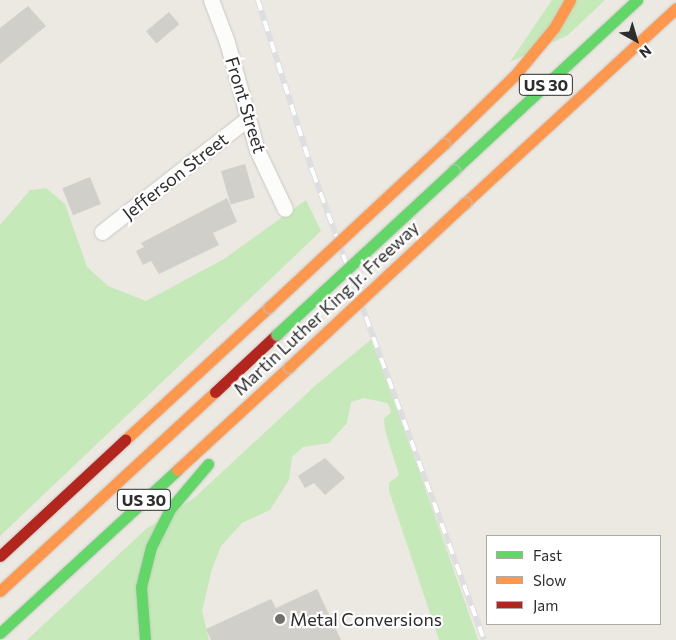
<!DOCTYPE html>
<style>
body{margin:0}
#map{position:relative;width:676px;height:640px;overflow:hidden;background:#ece9e2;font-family:Commissioner,sans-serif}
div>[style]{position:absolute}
.green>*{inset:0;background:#c5e9b9}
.building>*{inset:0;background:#d0cfc9;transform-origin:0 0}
.roads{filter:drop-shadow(0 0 1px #c9c8c7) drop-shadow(0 0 1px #c9c8c7)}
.street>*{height:15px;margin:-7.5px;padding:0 7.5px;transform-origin:7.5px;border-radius:7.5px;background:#fcfcfb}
.fast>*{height:11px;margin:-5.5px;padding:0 5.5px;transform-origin:5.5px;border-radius:5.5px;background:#63d668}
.slow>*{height:11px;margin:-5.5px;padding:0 5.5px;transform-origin:5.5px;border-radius:5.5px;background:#ff974d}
.jam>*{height:11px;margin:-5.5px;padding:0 5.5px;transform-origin:5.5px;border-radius:5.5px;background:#b3261e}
.rail>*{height:5.5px;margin-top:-2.75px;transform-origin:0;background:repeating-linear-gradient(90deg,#fff 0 11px,#dedee0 0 22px);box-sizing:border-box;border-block:1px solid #dedee0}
.bridges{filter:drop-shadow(0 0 1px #c6c5c3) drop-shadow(0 0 1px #c6c5c3)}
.fast-bridge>*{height:11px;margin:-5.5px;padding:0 5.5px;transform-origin:5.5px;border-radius:5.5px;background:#63d668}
.slow-bridge>*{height:11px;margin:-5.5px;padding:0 5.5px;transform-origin:5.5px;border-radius:5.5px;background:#ff974d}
.dots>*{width:14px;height:14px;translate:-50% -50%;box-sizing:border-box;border:2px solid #fff;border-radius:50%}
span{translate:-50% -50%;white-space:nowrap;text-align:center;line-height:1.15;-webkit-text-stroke:4.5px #fff;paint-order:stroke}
.shield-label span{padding:1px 4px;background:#fff;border:1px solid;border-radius:4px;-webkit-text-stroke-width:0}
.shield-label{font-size:16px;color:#2d2d2d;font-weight:700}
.street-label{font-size:18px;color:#2d2d2d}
.poi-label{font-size:18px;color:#2d2d2d}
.left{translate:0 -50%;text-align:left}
.legend{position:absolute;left:486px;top:535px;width:175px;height:90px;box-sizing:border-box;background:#fff;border:1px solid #ababab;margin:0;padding:6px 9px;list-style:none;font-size:15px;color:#2d2d2d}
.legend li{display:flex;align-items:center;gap:10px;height:25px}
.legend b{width:25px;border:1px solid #ababab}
.north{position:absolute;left:611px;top:15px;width:50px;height:50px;-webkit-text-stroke:4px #fff;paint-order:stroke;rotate:141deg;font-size:14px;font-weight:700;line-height:20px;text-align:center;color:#2d2d2d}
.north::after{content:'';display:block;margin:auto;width:18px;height:22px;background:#2d2d2d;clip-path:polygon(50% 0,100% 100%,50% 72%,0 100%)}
</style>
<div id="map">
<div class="green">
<i style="clip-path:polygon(552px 0,605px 0,568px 35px,510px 62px)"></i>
<i style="clip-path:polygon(46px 188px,65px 204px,87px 267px,108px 286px,146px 301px,224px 259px,306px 200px,321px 231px,0 536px,0 225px,30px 190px)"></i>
<i style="clip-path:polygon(373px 338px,478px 640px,439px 640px,389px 491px,389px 483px,399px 475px,385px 430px,384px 418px,391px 413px,390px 408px,387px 403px,364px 398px,351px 402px,347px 423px,329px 443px,303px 447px,292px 457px,289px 480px,270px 510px,242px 523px,221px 546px,212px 569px,202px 611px,209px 640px,27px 640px,146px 529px,194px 498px,317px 384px)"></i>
</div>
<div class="building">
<i style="clip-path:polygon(28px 6px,46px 26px,0 64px,0 28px)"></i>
<i style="left:169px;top:12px;width:16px;height:30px;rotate:50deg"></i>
<i style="left:245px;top:164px;width:35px;height:25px;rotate:74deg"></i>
<i style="left:90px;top:177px;width:29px;height:30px;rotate:68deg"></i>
<i style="clip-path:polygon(227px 198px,237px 222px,213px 233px,219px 245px,159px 274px,151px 261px,143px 265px,136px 251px,144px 247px,141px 243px)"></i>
<i style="clip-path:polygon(325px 458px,345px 478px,325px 495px,314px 483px,305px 488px,298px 476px)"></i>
<i style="clip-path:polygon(317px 589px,341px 640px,211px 640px,206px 629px,271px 599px,276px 608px)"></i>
</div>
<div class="roads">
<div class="street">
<i style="left:211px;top:0;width:45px;rotate:69.1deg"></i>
<i style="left:227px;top:42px;width:112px;rotate:74.5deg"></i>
<i style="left:257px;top:150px;width:65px;rotate:64.6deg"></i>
<i style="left:102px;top:232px;width:182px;rotate:-37.9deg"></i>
</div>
<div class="fast">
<i style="left:454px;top:170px;width:250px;rotate:-42.9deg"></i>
<i style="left:0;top:633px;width:241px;rotate:-42.6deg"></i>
<i style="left:145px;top:640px;width:53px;rotate:-94.3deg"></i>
<i style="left:141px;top:587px;width:41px;rotate:-76deg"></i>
<i style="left:151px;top:547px;width:42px;rotate:-63.4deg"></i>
<i style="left:170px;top:509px;width:59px;rotate:-49.8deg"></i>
</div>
<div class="slow">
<i style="left:444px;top:144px;width:99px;rotate:-44.2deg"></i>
<i style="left:515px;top:75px;width:61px;rotate:-50.3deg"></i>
<i style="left:554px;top:28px;width:32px;rotate:-60deg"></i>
<i style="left:465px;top:203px;width:287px;rotate:-42.7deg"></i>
<i style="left:125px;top:440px;width:196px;rotate:-42.7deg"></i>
<i style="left:177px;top:470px;width:152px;rotate:-42.6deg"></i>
<i style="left:0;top:591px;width:293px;rotate:-42.8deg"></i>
</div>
<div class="jam">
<i style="left:215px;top:392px;width:85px;rotate:-43.1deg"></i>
<i style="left:0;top:556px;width:171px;rotate:-42.9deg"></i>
</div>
</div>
<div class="rail">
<i style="left:258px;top:0;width:181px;rotate:72.3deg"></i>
<i style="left:313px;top:172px;width:498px;rotate:69.9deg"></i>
</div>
<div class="bridges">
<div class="fast-bridge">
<i style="left:277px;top:334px;width:241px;rotate:-42.8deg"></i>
</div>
<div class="slow-bridge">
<i style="left:269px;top:307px;width:239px;rotate:-43deg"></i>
<i style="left:289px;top:367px;width:241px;rotate:-43deg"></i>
</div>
</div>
<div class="dots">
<i style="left:280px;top:619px;background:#706f6c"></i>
</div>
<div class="shield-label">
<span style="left:546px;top:85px">US 30</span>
<span style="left:144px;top:500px">US 30</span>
</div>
<div class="street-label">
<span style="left:246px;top:105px;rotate:73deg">Front Street</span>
<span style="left:175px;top:176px;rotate:-38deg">Jefferson Street</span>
<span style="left:326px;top:308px;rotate:-43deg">Martin Luther King Jr. Freeway</span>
</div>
<div class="poi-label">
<span class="left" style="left:290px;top:619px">Metal Conversions</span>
</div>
<ul class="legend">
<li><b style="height:6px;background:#63d668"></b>Fast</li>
<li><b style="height:6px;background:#ff974d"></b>Slow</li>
<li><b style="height:6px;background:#b3261e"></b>Jam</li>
</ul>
<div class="north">N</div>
</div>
